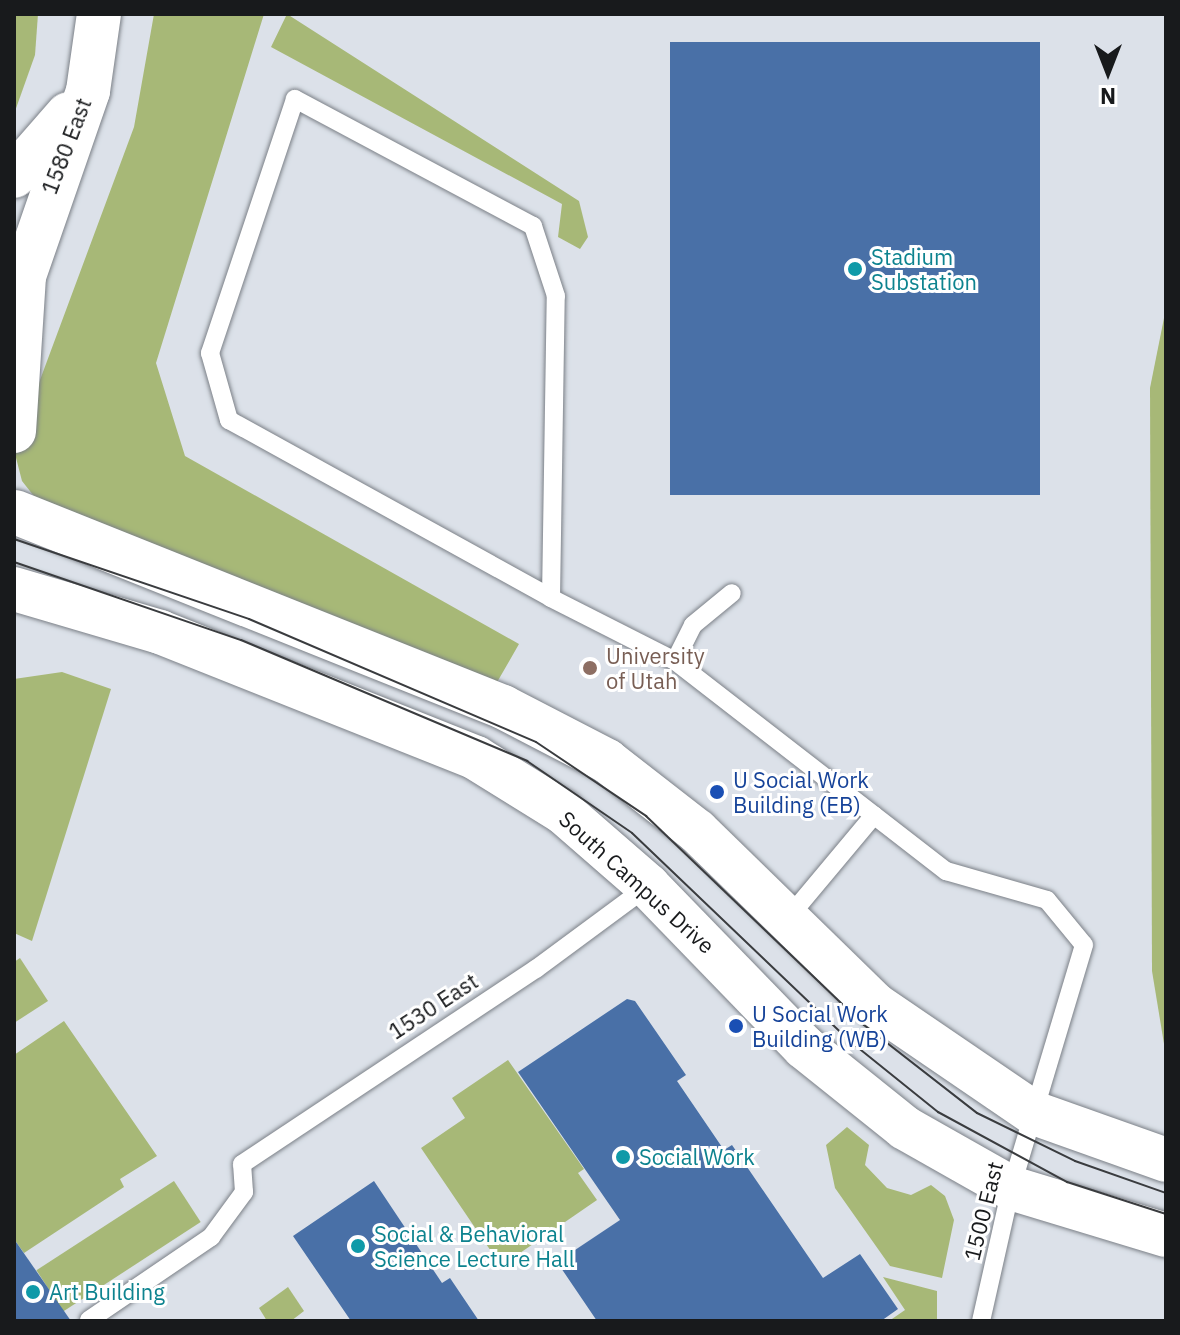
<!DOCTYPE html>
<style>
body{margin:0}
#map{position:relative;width:1180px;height:1335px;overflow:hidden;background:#dce1e9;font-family:"IBM Plex Sans",sans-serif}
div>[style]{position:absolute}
.green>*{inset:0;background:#a7b877;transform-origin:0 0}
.building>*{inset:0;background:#4970a7;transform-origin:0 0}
.roads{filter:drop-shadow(0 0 2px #7b8087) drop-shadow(0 0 2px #7b8087)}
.lane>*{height:18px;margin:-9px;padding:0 9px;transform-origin:9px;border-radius:9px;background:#fff}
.secondary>*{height:44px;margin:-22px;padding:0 22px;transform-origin:22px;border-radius:22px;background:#fff}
.tram>*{height:2px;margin:-1px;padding:0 1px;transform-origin:1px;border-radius:1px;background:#3a3c3f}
.dots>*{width:22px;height:22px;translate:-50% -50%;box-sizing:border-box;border:4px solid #fff;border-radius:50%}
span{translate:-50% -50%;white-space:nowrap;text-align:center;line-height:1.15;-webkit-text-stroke:6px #fff;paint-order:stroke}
.street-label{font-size:22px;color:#181a1c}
.culture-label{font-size:22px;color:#0d838f}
.left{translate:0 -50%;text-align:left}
.education-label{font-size:22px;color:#785e54}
.transit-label{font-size:22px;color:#164399}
.frame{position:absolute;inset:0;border:16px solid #181a1c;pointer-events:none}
.north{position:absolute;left:1068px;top:32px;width:80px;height:80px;-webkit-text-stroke:6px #fff;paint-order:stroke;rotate:180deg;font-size:22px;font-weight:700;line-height:32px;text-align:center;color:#181a1c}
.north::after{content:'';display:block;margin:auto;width:28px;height:36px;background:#181a1c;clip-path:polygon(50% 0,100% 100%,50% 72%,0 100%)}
</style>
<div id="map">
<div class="green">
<i style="clip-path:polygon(14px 14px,38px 14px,35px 55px,14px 114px)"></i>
<i style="clip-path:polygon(154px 14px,264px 14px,156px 363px,185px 456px,519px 644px,496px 684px,37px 500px,22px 481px,14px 450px,134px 127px)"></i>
<i style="clip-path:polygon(287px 14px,579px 201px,588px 237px,580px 249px,558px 237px,562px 204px,271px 47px)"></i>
<i style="clip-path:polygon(1166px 308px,1166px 1056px,1152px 971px,1150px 388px)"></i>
<i style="clip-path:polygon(62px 672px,111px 689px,32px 941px,14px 933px,14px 679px)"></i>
<i style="clip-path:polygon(20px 958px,48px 1001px,14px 1023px,14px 962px)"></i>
<i style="clip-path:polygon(64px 1021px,157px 1156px,120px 1179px,124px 1187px,24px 1253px,14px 1239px,14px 1055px)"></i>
<i style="clip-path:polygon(508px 1060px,584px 1169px,578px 1173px,597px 1200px,501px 1266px,421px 1148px,465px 1118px,452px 1098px)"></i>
<i style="clip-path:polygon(847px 1127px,869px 1145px,865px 1165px,887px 1188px,911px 1195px,931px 1185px,945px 1196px,954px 1220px,942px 1278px,890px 1266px,835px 1188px,826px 1145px)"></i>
<i style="left:174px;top:1181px;width:49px;height:164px;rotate:57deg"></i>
<i style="clip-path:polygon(883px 1277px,937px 1291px,937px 1321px,889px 1321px,905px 1310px)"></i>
<i style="clip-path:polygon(288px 1287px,304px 1311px,291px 1321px,267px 1321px,259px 1308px)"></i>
</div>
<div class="building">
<i style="left:1040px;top:42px;width:453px;height:370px;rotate:90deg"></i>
<i style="clip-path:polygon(627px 999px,635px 1001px,686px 1075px,677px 1081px,724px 1150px,732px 1145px,823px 1278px,860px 1254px,898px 1309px,881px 1321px,597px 1321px,557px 1262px,620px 1220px,518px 1072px)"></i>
<i style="clip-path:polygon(374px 1181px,442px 1283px,450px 1278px,479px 1321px,351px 1321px,293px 1236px)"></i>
<i style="clip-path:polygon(14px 1239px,71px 1321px,14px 1321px)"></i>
</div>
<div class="roads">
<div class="lane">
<i style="left:551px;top:598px;width:302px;rotate:-89.1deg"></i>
<i style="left:556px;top:296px;width:74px;rotate:-108.2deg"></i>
<i style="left:533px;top:226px;width:270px;rotate:-151.9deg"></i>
<i style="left:295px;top:99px;width:268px;rotate:108.5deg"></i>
<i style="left:210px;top:353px;width:70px;rotate:74.2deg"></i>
<i style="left:229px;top:420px;width:368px;rotate:28.9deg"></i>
<i style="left:551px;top:598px;width:139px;rotate:26.9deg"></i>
<i style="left:675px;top:661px;width:343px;rotate:37.8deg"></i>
<i style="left:946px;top:871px;width:105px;rotate:16deg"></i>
<i style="left:1047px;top:900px;width:58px;rotate:50.6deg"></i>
<i style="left:1084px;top:945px;width:254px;rotate:106.7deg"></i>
<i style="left:1011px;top:1188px;width:136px;rotate:102.7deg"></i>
<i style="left:675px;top:661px;width:40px;rotate:-63.4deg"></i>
<i style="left:693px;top:625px;width:50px;rotate:-39.4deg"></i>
<i style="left:788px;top:918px;width:134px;rotate:-50.1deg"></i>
<i style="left:89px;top:1320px;width:148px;rotate:-34.2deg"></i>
<i style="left:211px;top:1237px;width:56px;rotate:-53.7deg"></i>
<i style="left:244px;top:1192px;width:28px;rotate:-94deg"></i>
<i style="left:242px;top:1164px;width:353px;rotate:-33.6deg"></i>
<i style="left:536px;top:969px;width:139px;rotate:-36.5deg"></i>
</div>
<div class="secondary">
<i style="left:14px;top:176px;width:82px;rotate:-48.9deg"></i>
<i style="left:14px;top:431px;width:155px;rotate:-86.3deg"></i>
<i style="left:24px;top:276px;width:196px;rotate:-70.9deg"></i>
<i style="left:88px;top:91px;width:78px;rotate:-81.9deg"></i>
<i style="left:15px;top:512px;width:526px;rotate:21.78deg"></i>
<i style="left:503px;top:707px;width:117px;rotate:27.4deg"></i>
<i style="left:607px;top:761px;width:114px;rotate:37.9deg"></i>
<i style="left:697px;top:831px;width:248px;rotate:44.3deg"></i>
<i style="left:874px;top:1004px;width:194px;rotate:34.3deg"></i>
<i style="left:1034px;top:1113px;width:140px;rotate:19.6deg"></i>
<i style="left:14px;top:589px;width:152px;rotate:16.4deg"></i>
<i style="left:160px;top:632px;width:340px;rotate:21.7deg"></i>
<i style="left:476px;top:758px;width:102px;rotate:31.8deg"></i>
<i style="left:563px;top:812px;width:113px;rotate:41deg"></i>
<i style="left:648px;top:886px;width:224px;rotate:45.9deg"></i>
<i style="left:804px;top:1047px;width:129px;rotate:38.7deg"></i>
<i style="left:905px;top:1128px;width:122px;rotate:29.5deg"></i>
<i style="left:1011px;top:1188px;width:162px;rotate:16.9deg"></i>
</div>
</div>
<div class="tram">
<i style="left:14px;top:539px;width:248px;rotate:18.8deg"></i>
<i style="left:249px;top:619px;width:312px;rotate:23.2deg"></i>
<i style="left:536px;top:742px;width:133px;rotate:33.9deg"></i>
<i style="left:646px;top:816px;width:302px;rotate:43.8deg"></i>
<i style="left:864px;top:1025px;width:143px;rotate:37.9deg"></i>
<i style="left:977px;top:1113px;width:109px;rotate:26.1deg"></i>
<i style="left:1075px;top:1161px;width:96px;rotate:19.4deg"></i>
<i style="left:14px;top:562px;width:240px;rotate:19deg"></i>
<i style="left:241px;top:640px;width:311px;rotate:22.9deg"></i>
<i style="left:527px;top:761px;width:127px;rotate:34.4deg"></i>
<i style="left:632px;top:833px;width:303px;rotate:43.7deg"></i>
<i style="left:851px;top:1042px;width:112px;rotate:38.8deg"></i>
<i style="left:938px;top:1112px;width:147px;rotate:28.5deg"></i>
<i style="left:1067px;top:1182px;width:104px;rotate:17.9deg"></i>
</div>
<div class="dots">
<i style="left:855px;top:269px;background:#0f9aa8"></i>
<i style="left:590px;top:668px;background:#8d6e63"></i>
<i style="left:717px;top:792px;background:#1a4fb4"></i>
<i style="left:736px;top:1026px;background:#1a4fb4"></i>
<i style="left:623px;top:1157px;background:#0f9aa8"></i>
<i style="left:358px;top:1246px;background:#0f9aa8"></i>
<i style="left:33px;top:1292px;background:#0f9aa8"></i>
</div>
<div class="street-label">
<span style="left:66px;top:146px;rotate:-69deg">1580 East</span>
<span style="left:637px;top:882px;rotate:42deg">South Campus Drive</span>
<span style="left:433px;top:1006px;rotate:-33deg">1530 East</span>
<span style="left:983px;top:1211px;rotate:-76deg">1500 East</span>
</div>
<div class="culture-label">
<span class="left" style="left:871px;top:269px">Stadium<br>Substation</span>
<span class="left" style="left:639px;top:1157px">Social Work</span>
<span class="left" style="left:374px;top:1246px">Social &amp; Behavioral<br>Science Lecture Hall</span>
<span class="left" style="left:49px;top:1292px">Art Building</span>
</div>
<div class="education-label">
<span class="left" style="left:606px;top:668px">University<br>of Utah</span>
</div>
<div class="transit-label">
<span class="left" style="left:733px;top:792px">U Social Work<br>Building (EB)</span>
<span class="left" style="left:752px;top:1026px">U Social Work<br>Building (WB)</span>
</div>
<div class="frame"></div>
<div class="north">N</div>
</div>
